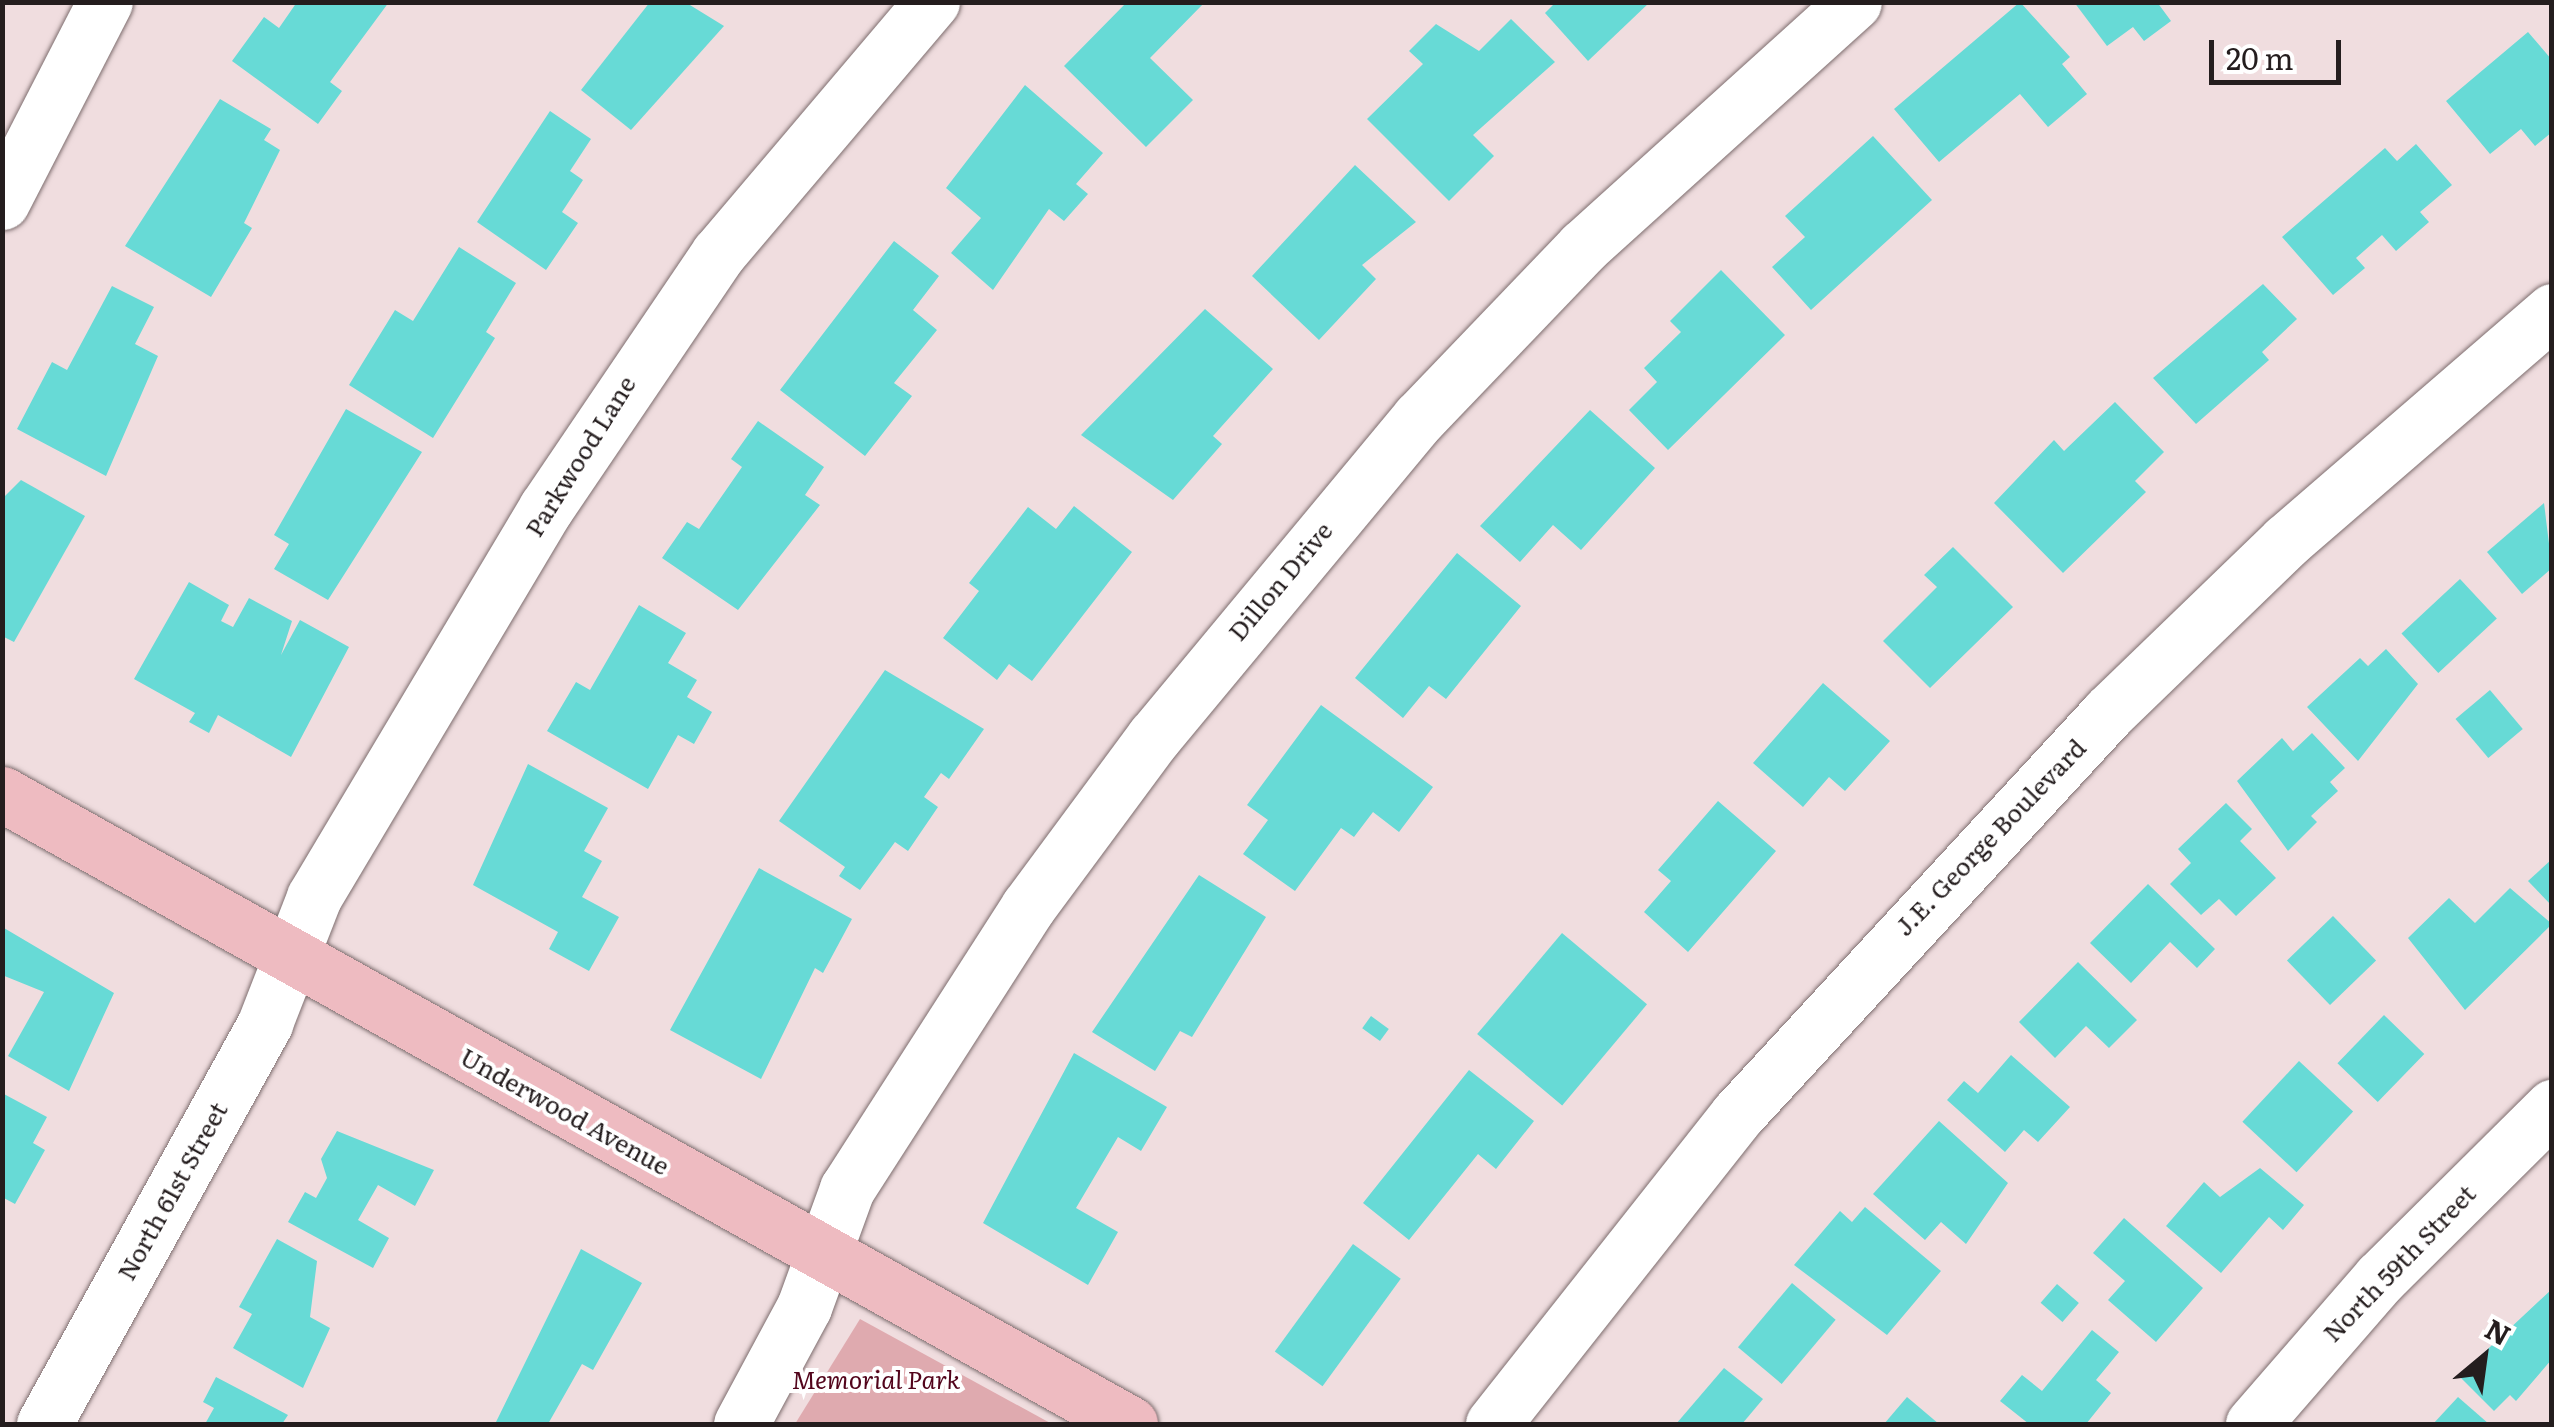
<!DOCTYPE html>
<style>
body{margin:0}
#map{position:relative;width:2554px;height:1427px;overflow:hidden;background:#f0dddf;font-family:Literata,serif}
div>[style]{position:absolute}
.green>*{inset:0;background:#dfaaaf}
.building>*{inset:0;background:#67dad6;transform-origin:0 0}
.roads{filter:drop-shadow(0 0 2px #7d6d6e) drop-shadow(0 0 2px #7d6d6e)}
.minor>*{height:55px;margin:-27.5px;padding:0 27.5px;transform-origin:27.5px;border-radius:27.5px;background:#fff}
.major>*{height:55px;margin:-27.5px;padding:0 27.5px;transform-origin:27.5px;border-radius:27.5px;background:#eebbc1}
span{translate:-50% -50%;white-space:nowrap;text-align:center;line-height:1.15;-webkit-text-stroke:8px #fff;paint-order:stroke}
.street-label{font-size:25px;color:#241d1e}
.park-label{font-size:25px;color:#52041b;font-style:italic}
.frame{position:absolute;inset:0;border:5px solid #241d1e;pointer-events:none}
.north{position:absolute;left:2434px;top:1307px;width:100px;height:100px;-webkit-text-stroke:8px #fff;paint-order:stroke;rotate:29deg;font-size:28px;font-weight:700;line-height:40px;text-align:center;color:#241d1e}
.north::after{content:'';display:block;margin:auto;width:35px;height:45px;background:#241d1e;clip-path:polygon(50% 0,100% 100%,50% 72%,0 100%)}
.scale{position:absolute;left:2209px;top:40px;width:132px;height:45px;box-sizing:border-box;border:5px solid #241d1e;border-top:0;padding-left:12px;font-size:30px;line-height:35px;white-space:nowrap;color:#241d1e;-webkit-text-stroke:8px #fff;paint-order:stroke}
</style>
<div id="map">
<div class="green">
<i style="clip-path:polygon(860px 1319px,1052px 1424px,795px 1424px)"></i>
</div>
<div class="building">
<i style="clip-path:polygon(297px 2px,389px 2px,330px 82px,342px 91px,318px 124px,232px 61px,264px 17px,279px 28px)"></i>
<i style="clip-path:polygon(650px 2px,685px 2px,724px 26px,631px 130px,581px 90px)"></i>
<i style="clip-path:polygon(1127px 2px,1205px 2px,1150px 58px,1193px 100px,1146px 147px,1064px 66px)"></i>
<i style="clip-path:polygon(1556px 2px,1650px 2px,1588px 61px,1545px 13px)"></i>
<i style="clip-path:polygon(2020px 2px,2070px 57px,2062px 64px,2087px 94px,2048px 127px,2020px 94px,1939px 162px,1894px 109px)"></i>
<i style="clip-path:polygon(2074px 2px,2157px 2px,2171px 21px,2144px 41px,2133px 27px,2107px 46px)"></i>
<i style="clip-path:polygon(1511px 19px,1555px 62px,1473px 135px,1494px 156px,1449px 201px,1367px 119px,1423px 64px,1409px 51px,1436px 24px,1479px 51px)"></i>
<i style="clip-path:polygon(2528px 32px,2552px 60px,2552px 132px,2535px 146px,2521px 129px,2490px 154px,2446px 101px)"></i>
<i style="clip-path:polygon(1025px 85px,1103px 153px,1076px 184px,1088px 194px,1064px 221px,1049px 209px,993px 290px,951px 253px,981px 218px,946px 188px)"></i>
<i style="clip-path:polygon(220px 99px,271px 129px,264px 140px,280px 150px,244px 223px,252px 228px,211px 297px,125px 246px)"></i>
<i style="clip-path:polygon(550px 111px,591px 139px,570px 171px,583px 180px,562px 212px,578px 223px,546px 270px,477px 222px)"></i>
<i style="clip-path:polygon(1873px 136px,1932px 200px,1811px 310px,1772px 267px,1805px 237px,1785px 216px)"></i>
<i style="clip-path:polygon(2416px 144px,2452px 185px,2420px 212px,2429px 222px,2396px 251px,2382px 235px,2356px 258px,2365px 268px,2333px 295px,2282px 237px,2385px 148px,2397px 161px)"></i>
<i style="clip-path:polygon(1355px 165px,1416px 222px,1362px 265px,1376px 279px,1319px 340px,1252px 276px)"></i>
<i style="clip-path:polygon(894px 241px,939px 276px,913px 310px,937px 330px,894px 383px,912px 396px,865px 456px,780px 390px)"></i>
<i style="clip-path:polygon(459px 247px,516px 283px,486px 332px,495px 338px,433px 438px,349px 385px,395px 310px,413px 321px)"></i>
<i style="clip-path:polygon(1721px 270px,1785px 335px,1668px 450px,1629px 410px,1657px 382px,1644px 368px,1681px 332px,1670px 321px)"></i>
<i style="clip-path:polygon(2263px 284px,2297px 319px,2262px 352px,2269px 360px,2196px 424px,2153px 378px)"></i>
<i style="clip-path:polygon(112px 286px,154px 307px,135px 344px,158px 356px,106px 476px,17px 429px,52px 362px,67px 370px)"></i>
<i style="clip-path:polygon(1205px 309px,1273px 369px,1213px 436px,1222px 444px,1173px 500px,1081px 435px)"></i>
<i style="clip-path:polygon(2115px 402px,2164px 452px,2135px 481px,2146px 492px,2063px 573px,1994px 503px,2054px 440px,2064px 451px)"></i>
<i style="clip-path:polygon(346px 409px,422px 452px,328px 600px,274px 569px,289px 544px,274px 535px)"></i>
<i style="clip-path:polygon(1590px 410px,1655px 468px,1581px 550px,1553px 525px,1520px 562px,1480px 526px)"></i>
<i style="clip-path:polygon(758px 421px,824px 467px,805px 495px,820px 505px,738px 610px,662px 558px,687px 522px,699px 529px,742px 467px,731px 459px)"></i>
<i style="clip-path:polygon(21px 480px,85px 516px,14px 642px,2px 636px,2px 499px)"></i>
<i style="clip-path:polygon(2544px 503px,2552px 568px,2522px 594px,2487px 552px)"></i>
<i style="clip-path:polygon(1074px 506px,1132px 552px,1032px 681px,1009px 664px,997px 680px,943px 638px,979px 591px,969px 583px,1028px 507px,1056px 529px)"></i>
<i style="clip-path:polygon(1953px 547px,2013px 607px,1930px 688px,1883px 641px,1937px 587px,1924px 575px)"></i>
<i style="clip-path:polygon(1457px 553px,1521px 606px,1446px 699px,1429px 686px,1403px 718px,1355px 678px)"></i>
<i style="left:2460px;top:579px;width:54px;height:80px;rotate:47deg"></i>
<i style="clip-path:polygon(189px 582px,229px 605px,221px 621px,233px 627px,249px 598px,292px 621px,281px 655px,300px 620px,349px 647px,291px 757px,218px 715px,209px 733px,189px 722px,195px 713px,134px 679px)"></i>
<i style="clip-path:polygon(639px 605px,686px 633px,668px 663px,697px 680px,687px 697px,712px 712px,694px 744px,678px 735px,648px 789px,547px 731px,576px 682px,590px 690px)"></i>
<i style="clip-path:polygon(2386px 649px,2418px 684px,2358px 761px,2307px 707px,2360px 658px,2368px 666px)"></i>
<i style="clip-path:polygon(885px 670px,984px 729px,949px 779px,941px 773px,924px 797px,938px 807px,908px 851px,895px 842px,860px 890px,839px 876px,845px 867px,779px 821px)"></i>
<i style="clip-path:polygon(1823px 683px,1890px 741px,1845px 791px,1829px 777px,1803px 807px,1753px 763px)"></i>
<i style="left:2490px;top:690px;width:51px;height:45px;rotate:50deg"></i>
<i style="clip-path:polygon(1321px 705px,1433px 787px,1399px 832px,1373px 812px,1354px 837px,1341px 828px,1295px 891px,1243px 854px,1268px 820px,1247px 805px)"></i>
<i style="clip-path:polygon(2312px 733px,2345px 768px,2330px 782px,2338px 791px,2311px 816px,2317px 822px,2288px 851px,2237px 781px,2282px 738px,2293px 751px)"></i>
<i style="clip-path:polygon(528px 764px,608px 808px,584px 851px,602px 861px,582px 897px,619px 917px,589px 971px,549px 949px,558px 932px,473px 885px)"></i>
<i style="clip-path:polygon(1718px 801px,1776px 851px,1688px 952px,1644px 912px,1671px 881px,1658px 870px)"></i>
<i style="clip-path:polygon(2226px 803px,2252px 829px,2240px 841px,2276px 878px,2236px 916px,2219px 899px,2201px 915px,2170px 884px,2191px 863px,2178px 849px)"></i>
<i style="clip-path:polygon(2552px 859px,2552px 906px,2528px 881px)"></i>
<i style="clip-path:polygon(759px 868px,852px 919px,823px 973px,815px 968px,761px 1079px,670px 1030px)"></i>
<i style="clip-path:polygon(1199px 875px,1266px 917px,1192px 1037px,1180px 1031px,1155px 1071px,1092px 1032px)"></i>
<i style="clip-path:polygon(2148px 884px,2215px 949px,2197px 968px,2170px 942px,2131px 983px,2090px 943px)"></i>
<i style="clip-path:polygon(2510px 888px,2552px 924px,2465px 1010px,2408px 938px,2449px 898px,2475px 923px)"></i>
<i style="left:2333px;top:916px;width:62px;height:64px;rotate:46deg"></i>
<i style="clip-path:polygon(4px 928px,114px 993px,69px 1091px,8px 1056px,44px 992px,2px 975px)"></i>
<i style="left:1562px;top:933px;width:111px;height:132px;rotate:40deg"></i>
<i style="clip-path:polygon(2078px 962px,2137px 1020px,2109px 1048px,2086px 1026px,2055px 1058px,2019px 1022px)"></i>
<i style="left:2384px;top:1015px;width:56px;height:67px;rotate:44deg"></i>
<i style="left:1371px;top:1016px;width:22px;height:15px;rotate:36deg"></i>
<i style="clip-path:polygon(1074px 1053px,1167px 1107px,1141px 1151px,1118px 1137px,1076px 1208px,1118px 1232px,1088px 1285px,983px 1223px)"></i>
<i style="clip-path:polygon(2011px 1055px,2070px 1107px,2038px 1142px,2024px 1130px,2005px 1152px,1947px 1100px,1964px 1081px,1978px 1093px)"></i>
<i style="left:2299px;top:1061px;width:74px;height:83px;rotate:43deg"></i>
<i style="clip-path:polygon(1469px 1070px,1534px 1121px,1496px 1169px,1478px 1154px,1409px 1240px,1363px 1203px)"></i>
<i style="clip-path:polygon(2px 1093px,47px 1117px,33px 1143px,45px 1150px,15px 1204px,2px 1197px)"></i>
<i style="clip-path:polygon(1939px 1121px,2008px 1183px,1966px 1244px,1941px 1222px,1925px 1240px,1873px 1194px)"></i>
<i style="clip-path:polygon(337px 1131px,434px 1170px,415px 1206px,378px 1185px,358px 1220px,389px 1238px,373px 1268px,288px 1222px,305px 1192px,316px 1198px,327px 1178px,321px 1159px)"></i>
<i style="clip-path:polygon(2260px 1168px,2304px 1205px,2283px 1230px,2269px 1217px,2221px 1273px,2166px 1226px,2204px 1182px,2220px 1197px)"></i>
<i style="clip-path:polygon(1865px 1207px,1941px 1271px,1887px 1335px,1794px 1265px,1840px 1211px,1852px 1222px)"></i>
<i style="clip-path:polygon(2124px 1218px,2203px 1288px,2156px 1342px,2108px 1300px,2125px 1281px,2093px 1253px)"></i>
<i style="clip-path:polygon(277px 1239px,317px 1261px,310px 1317px,330px 1328px,303px 1388px,233px 1348px,252px 1314px,239px 1307px)"></i>
<i style="left:1353px;top:1244px;width:59px;height:133px;rotate:36deg"></i>
<i style="clip-path:polygon(581px 1249px,642px 1283px,593px 1370px,582px 1364px,548px 1424px,495px 1424px)"></i>
<i style="left:1792px;top:1283px;width:57px;height:84px;rotate:40deg"></i>
<i style="left:2057px;top:1284px;width:29px;height:25px;rotate:41deg"></i>
<i style="clip-path:polygon(2552px 1289px,2552px 1359px,2516px 1401px,2510px 1395px,2494px 1411px,2459px 1376px)"></i>
<i style="clip-path:polygon(2092px 1330px,2119px 1352px,2096px 1380px,2111px 1393px,2086px 1424px,2029px 1424px,2000px 1401px,2022px 1375px,2042px 1391px)"></i>
<i style="clip-path:polygon(1724px 1368px,1763px 1399px,1742px 1424px,1676px 1424px)"></i>
<i style="clip-path:polygon(216px 1377px,288px 1415px,282px 1424px,205px 1424px,214px 1408px,203px 1402px)"></i>
<i style="clip-path:polygon(1907px 1397px,1939px 1424px,1884px 1424px)"></i>
<i style="clip-path:polygon(2458px 1397px,2489px 1424px,2433px 1424px)"></i>
</div>
<div class="roads">
<div class="minor">
<i style="left:2px;top:202px;width:225px;rotate:-62.8deg"></i>
<i style="left:44px;top:1424px;width:458px;rotate:-61.1deg"></i>
<i style="left:265px;top:1023px;width:135px;rotate:-68.7deg"></i>
<i style="left:314px;top:897px;width:453px;rotate:-59.2deg"></i>
<i style="left:546px;top:508px;width:307px;rotate:-55.9deg"></i>
<i style="left:718px;top:254px;width:331px;rotate:-49.7deg"></i>
<i style="left:741px;top:1424px;width:133px;rotate:-61.7deg"></i>
<i style="left:804px;top:1307px;width:126px;rotate:-70deg"></i>
<i style="left:847px;top:1189px;width:335px;rotate:-57.3deg"></i>
<i style="left:1028px;top:907px;width:212px;rotate:-53.5deg"></i>
<i style="left:1154px;top:737px;width:415px;rotate:-50.3deg"></i>
<i style="left:1419px;top:418px;width:237px;rotate:-46.2deg"></i>
<i style="left:1583px;top:247px;width:365px;rotate:-42.1deg"></i>
<i style="left:1493px;top:1424px;width:394px;rotate:-51.7deg"></i>
<i style="left:1737px;top:1115px;width:548px;rotate:-47.29deg"></i>
<i style="left:2109px;top:712px;width:246px;rotate:-44deg"></i>
<i style="left:2286px;top:541px;width:352px;rotate:-40.8deg"></i>
<i style="left:2253px;top:1424px;width:194px;rotate:-49deg"></i>
<i style="left:2380px;top:1278px;width:243px;rotate:-44.8deg"></i>
</div>
<div class="major">
<i style="left:2px;top:794px;width:1292px;rotate:29.18deg"></i>
</div>
</div>
<div class="street-label">
<span style="left:580px;top:456px;rotate:-58deg">Parkwood Lane</span>
<span style="left:1280px;top:581px;rotate:-50deg">Dillon Drive</span>
<span style="left:1990px;top:837px;rotate:-46deg">J.E. George Boulevard</span>
<span style="left:565px;top:1111px;rotate:29deg">Underwood Avenue</span>
<span style="left:172px;top:1191px;rotate:-61deg">North 61st Street</span>
<span style="left:2399px;top:1263px;rotate:-46deg">North 59th Street</span>
</div>
<div class="park-label">
<span style="left:876px;top:1379px">Memorial Park</span>
</div>
<div class="frame"></div>
<div class="north">N</div>
<div class="scale">20 m</div>
</div>
